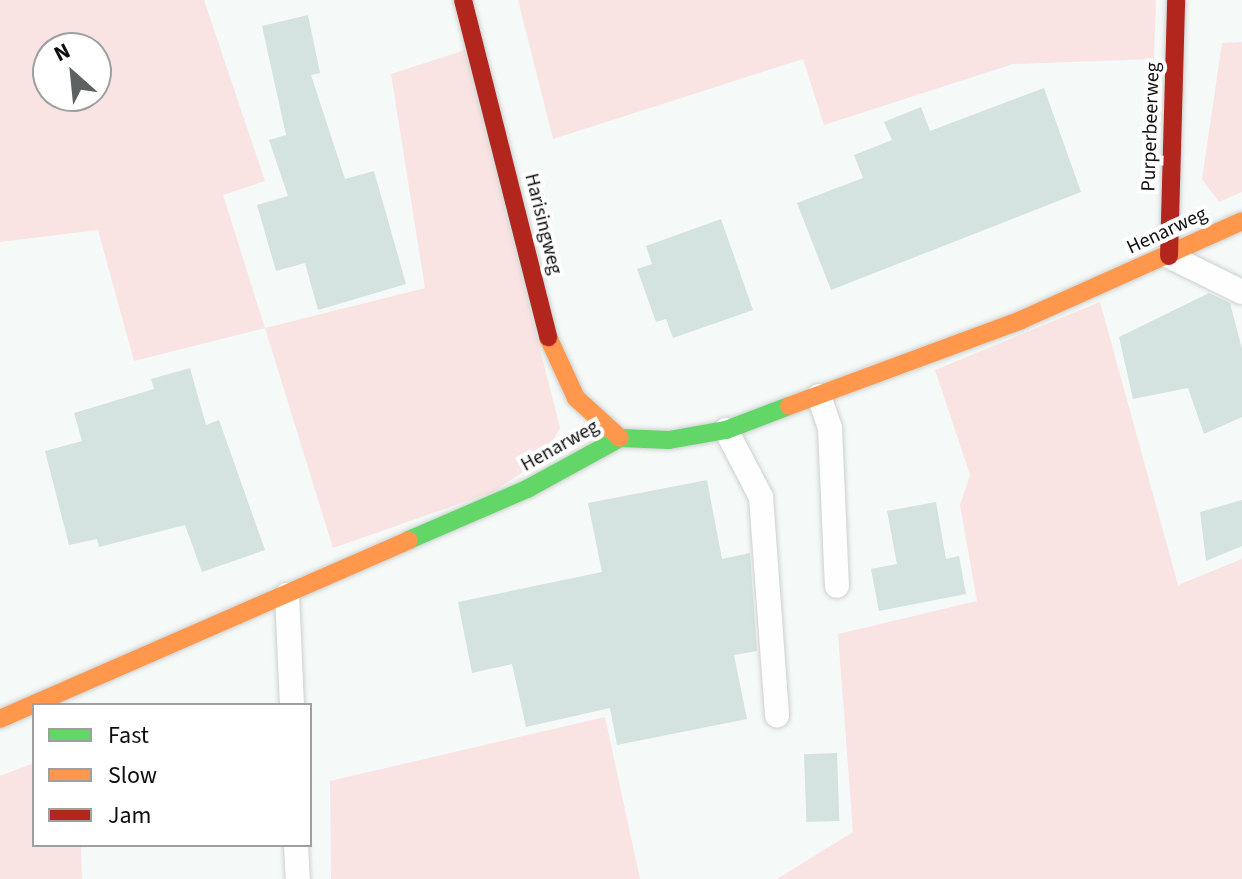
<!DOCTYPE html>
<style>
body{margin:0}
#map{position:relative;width:1242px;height:879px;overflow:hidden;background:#f5f9f8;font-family:"Source Sans 3",sans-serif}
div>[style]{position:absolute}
.green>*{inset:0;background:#f9e4e3}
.building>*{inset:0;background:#d4e3e0;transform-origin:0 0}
.roads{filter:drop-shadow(0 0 2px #cdd0cf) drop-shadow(0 0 2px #cdd0cf)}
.lane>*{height:24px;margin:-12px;padding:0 12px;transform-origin:12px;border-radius:12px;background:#fefefe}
.fast>*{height:18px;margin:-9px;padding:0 9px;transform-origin:9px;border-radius:9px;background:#63d668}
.slow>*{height:18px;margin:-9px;padding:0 9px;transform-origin:9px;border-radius:9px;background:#ff974d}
.jam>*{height:18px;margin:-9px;padding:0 9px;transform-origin:9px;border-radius:9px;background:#b3261e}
span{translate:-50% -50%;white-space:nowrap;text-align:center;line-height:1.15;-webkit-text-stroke:8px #fff;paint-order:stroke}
.street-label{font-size:20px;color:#0d0f0f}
.legend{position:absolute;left:32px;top:703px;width:280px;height:144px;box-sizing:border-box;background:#fff;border:2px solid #9e9f9f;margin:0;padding:10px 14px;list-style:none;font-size:24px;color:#0d0f0f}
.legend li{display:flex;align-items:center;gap:16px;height:40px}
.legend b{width:40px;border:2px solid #9e9f9f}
.north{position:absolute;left:32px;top:32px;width:80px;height:80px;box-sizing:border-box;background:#fff;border:2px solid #9e9f9f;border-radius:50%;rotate:333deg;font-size:22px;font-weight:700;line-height:32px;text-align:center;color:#0d0f0f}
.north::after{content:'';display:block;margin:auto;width:28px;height:36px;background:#5e6161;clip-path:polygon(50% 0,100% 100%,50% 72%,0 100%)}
</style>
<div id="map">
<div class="green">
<i style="clip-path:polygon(evenodd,0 0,204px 0,265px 181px,223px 195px,265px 328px,425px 288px,391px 74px,465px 50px,560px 428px,541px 460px,493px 492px,333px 548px,265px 328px,134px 361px,98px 230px,0 242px,0 0,48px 48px,96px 48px,96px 96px,48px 96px,48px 48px)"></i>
<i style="clip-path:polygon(518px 0,1156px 0,1154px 59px,1013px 64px,824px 125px,803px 59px,553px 139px)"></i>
<i style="clip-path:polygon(1242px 42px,1242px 192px,1219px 202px,1202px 179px,1222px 43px)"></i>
<i style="clip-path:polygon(1100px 302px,1178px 585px,1242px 559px,1242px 879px,777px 879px,853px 832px,838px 634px,977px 601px,960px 505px,970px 475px,935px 370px)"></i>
<i style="clip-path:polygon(605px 717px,640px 879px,331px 879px,330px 781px)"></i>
<i style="clip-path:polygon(34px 763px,34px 845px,81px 845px,82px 879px,0 879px,0 776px)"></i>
</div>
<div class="building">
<i style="clip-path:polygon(308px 15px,320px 73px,311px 75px,345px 179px,374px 171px,406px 284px,318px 310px,305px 263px,276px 271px,257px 205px,288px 196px,269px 140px,286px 135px,262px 26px)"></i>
<i style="clip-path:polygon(1044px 88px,1081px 192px,831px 290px,797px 203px,863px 178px,854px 155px,892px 140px,884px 122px,921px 107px,930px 131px)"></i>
<i style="clip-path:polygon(721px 219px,753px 310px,673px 338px,666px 319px,656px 322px,637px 269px,652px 264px,646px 246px)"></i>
<i style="clip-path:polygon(1209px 293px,1230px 303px,1242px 349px,1242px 417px,1204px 434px,1188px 388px,1133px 399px,1119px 337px)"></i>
<i style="clip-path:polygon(190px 368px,206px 425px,219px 420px,265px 550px,202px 572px,185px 525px,99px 547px,97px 539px,69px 545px,45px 451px,82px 441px,74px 413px,154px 389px,151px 379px)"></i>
<i style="clip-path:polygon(707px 480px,722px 559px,750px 553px,757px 651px,734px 655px,747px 719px,617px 745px,610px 708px,526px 727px,512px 664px,472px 673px,458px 602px,602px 572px,588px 503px)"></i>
<i style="clip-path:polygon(1242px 500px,1242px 546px,1206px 561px,1200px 512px)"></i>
<i style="clip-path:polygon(936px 502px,946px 559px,959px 556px,966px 594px,879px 611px,871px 569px,897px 564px,887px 511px)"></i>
<i style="left:837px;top:753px;width:68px;height:33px;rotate:88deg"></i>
</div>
<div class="roads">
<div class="lane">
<i style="left:1169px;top:256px;width:81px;rotate:26.3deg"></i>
<i style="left:819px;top:396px;width:34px;rotate:71deg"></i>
<i style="left:830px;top:428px;width:158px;rotate:87.5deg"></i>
<i style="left:726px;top:430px;width:76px;rotate:62.4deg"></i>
<i style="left:761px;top:497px;width:219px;rotate:85.8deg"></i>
<i style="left:287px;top:595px;width:110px;rotate:87.4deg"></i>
<i style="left:296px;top:845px;width:34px;rotate:87deg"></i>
</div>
<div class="fast">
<i style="left:409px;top:540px;width:129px;rotate:-23.4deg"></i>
<i style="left:527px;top:489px;width:106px;rotate:-28.7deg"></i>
<i style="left:620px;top:438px;width:49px;rotate:2.3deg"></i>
<i style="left:669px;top:440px;width:58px;rotate:-10deg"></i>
<i style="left:726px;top:430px;width:67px;rotate:-20.9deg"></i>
</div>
<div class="slow">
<i style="left:548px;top:337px;width:67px;rotate:65.3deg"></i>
<i style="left:576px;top:398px;width:59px;rotate:42.3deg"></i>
<i style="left:789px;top:406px;width:247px;rotate:-20.3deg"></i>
<i style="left:1021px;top:320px;width:242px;rotate:-24.1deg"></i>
<i style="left:0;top:719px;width:446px;rotate:-23.6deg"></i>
</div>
<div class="jam">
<i style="left:463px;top:0;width:348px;rotate:75.8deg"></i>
<i style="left:1169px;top:256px;width:256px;rotate:-88.4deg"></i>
</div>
</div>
<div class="street-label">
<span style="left:1151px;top:127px;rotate:-88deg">Purperbeerweg</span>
<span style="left:543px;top:224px;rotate:76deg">Harisingweg</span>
<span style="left:1167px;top:231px;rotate:-25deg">Henarweg</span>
<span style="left:560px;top:446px;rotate:-29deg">Henarweg</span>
</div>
<ul class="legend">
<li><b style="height:10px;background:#63d668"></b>Fast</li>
<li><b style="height:10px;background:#ff974d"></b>Slow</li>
<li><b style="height:10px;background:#b3261e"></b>Jam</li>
</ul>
<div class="north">N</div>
</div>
